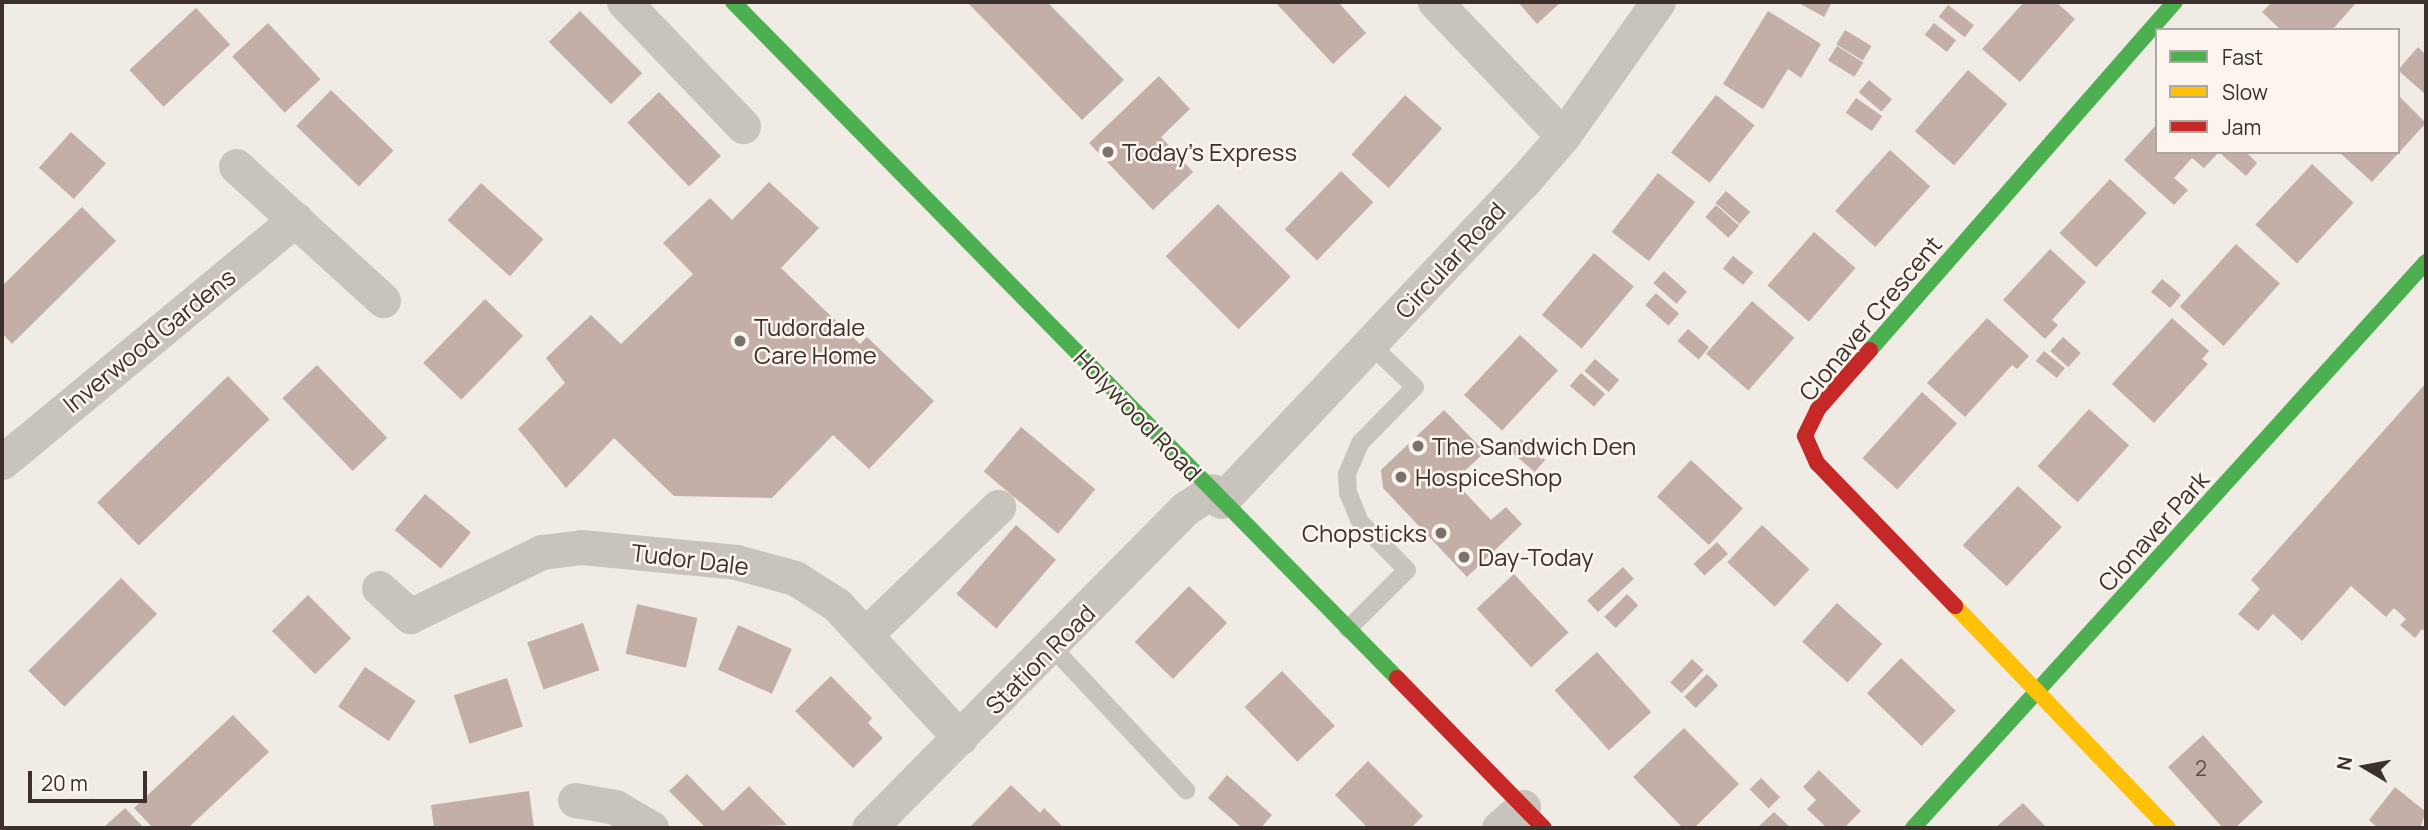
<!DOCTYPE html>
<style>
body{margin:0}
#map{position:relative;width:2428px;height:830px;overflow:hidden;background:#f0ebe5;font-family:Manrope,sans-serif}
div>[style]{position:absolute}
.building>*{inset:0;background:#c3afa7;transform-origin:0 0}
.lane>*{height:18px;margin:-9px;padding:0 9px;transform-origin:9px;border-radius:9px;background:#c9c3be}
.street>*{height:35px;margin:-17.5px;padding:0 17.5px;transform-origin:17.5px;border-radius:17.5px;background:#c9c3be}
.fast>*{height:16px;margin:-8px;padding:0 8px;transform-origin:8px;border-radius:8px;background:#4caf50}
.slow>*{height:16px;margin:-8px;padding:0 8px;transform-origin:8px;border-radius:8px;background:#ffc107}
.jam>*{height:16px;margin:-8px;padding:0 8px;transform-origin:8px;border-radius:8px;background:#c62828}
.dots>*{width:19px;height:19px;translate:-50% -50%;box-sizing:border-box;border:4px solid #fbf5ee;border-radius:50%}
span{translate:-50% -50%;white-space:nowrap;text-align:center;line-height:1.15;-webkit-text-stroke:5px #fbf5ee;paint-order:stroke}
.number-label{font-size:21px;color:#5d504a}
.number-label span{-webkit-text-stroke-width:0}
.poi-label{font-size:24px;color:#3b302b}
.left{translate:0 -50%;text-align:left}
.right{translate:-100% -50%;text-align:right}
.street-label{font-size:24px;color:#3b302b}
.frame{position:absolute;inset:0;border:4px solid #3b302b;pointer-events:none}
.legend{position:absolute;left:2155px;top:28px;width:245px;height:126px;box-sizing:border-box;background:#fbf5ee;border:2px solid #aea6a0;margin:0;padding:9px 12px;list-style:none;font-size:21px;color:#3b302b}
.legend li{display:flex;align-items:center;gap:14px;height:35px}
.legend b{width:35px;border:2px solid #aea6a0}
.north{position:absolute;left:2330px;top:732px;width:70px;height:70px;-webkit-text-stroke:5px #fbf5ee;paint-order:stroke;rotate:280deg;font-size:19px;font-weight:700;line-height:28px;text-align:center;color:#3b302b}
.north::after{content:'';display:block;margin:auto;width:24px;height:32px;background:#3b302b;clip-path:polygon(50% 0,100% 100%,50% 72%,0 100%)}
.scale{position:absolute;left:28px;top:771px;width:119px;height:32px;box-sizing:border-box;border:4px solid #3b302b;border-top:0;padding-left:9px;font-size:21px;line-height:24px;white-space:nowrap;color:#3b302b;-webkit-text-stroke:5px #fbf5ee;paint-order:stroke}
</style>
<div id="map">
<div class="building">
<i style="clip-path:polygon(967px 2px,1047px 2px,1124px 80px,1082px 120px)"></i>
<i style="clip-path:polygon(1275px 2px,1338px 2px,1366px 33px,1333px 64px)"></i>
<i style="clip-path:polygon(1518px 2px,1561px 2px,1537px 24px)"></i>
<i style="clip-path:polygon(1797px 2px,1832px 2px,1824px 17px)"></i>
<i style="clip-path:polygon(2024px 2px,2056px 2px,2075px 19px,2020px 82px,1982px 49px)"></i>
<i style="clip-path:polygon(2272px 2px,2353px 2px,2355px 4px,2332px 30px,2281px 30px,2262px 12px)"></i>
<i style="left:1948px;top:5px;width:33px;height:15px;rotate:38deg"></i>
<i style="left:196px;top:8px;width:50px;height:91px;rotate:47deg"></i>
<i style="left:580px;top:11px;width:88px;height:44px;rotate:45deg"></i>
<i style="clip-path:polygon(1768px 11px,1821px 44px,1801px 78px,1788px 69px,1763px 109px,1723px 84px)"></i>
<i style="left:268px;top:23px;width:77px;height:49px;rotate:47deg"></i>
<i style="left:1934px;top:23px;width:28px;height:15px;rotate:38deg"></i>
<i style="left:1845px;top:30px;width:31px;height:17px;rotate:31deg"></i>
<i style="left:1837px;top:46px;width:31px;height:17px;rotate:32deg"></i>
<i style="clip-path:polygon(2418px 47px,2426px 55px,2426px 95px,2398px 70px)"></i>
<i style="left:1968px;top:70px;width:52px;height:81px;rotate:41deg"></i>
<i style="clip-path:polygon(1159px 76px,1190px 109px,1161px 137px,1193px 172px,1153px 210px,1089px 143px)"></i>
<i style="left:1869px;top:80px;width:30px;height:16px;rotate:40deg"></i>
<i style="left:331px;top:90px;width:87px;height:50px;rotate:44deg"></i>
<i style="left:659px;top:92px;width:89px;height:44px;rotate:46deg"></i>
<i style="left:1405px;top:95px;width:50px;height:80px;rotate:42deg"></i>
<i style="left:1716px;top:95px;width:49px;height:73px;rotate:38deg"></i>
<i style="clip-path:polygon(2398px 95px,2426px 123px,2372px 182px,2339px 152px,2398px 152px)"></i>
<i style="left:1856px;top:98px;width:32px;height:18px;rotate:35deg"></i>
<i style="clip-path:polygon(2157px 124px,2157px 152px,2219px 152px,2204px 168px,2192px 158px,2174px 178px,2188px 190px,2174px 205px,2124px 160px)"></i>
<i style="left:71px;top:132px;width:47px;height:48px;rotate:42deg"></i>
<i style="left:1890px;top:150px;width:54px;height:82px;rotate:42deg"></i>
<i style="clip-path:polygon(2246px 152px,2257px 163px,2246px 176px,2221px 154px)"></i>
<i style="left:2312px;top:164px;width:57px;height:83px;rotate:43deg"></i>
<i style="left:1341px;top:171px;width:45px;height:81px;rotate:44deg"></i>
<i style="left:1658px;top:173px;width:47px;height:75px;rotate:38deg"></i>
<i style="left:2110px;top:179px;width:50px;height:74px;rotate:43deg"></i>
<i style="clip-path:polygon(769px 182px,819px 228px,781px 268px,860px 344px,867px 337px,934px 401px,869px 469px,833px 435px,772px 498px,674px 496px,614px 438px,566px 488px,518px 429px,565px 383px,546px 358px,591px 315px,621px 344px,693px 274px,663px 243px,710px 198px,732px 220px)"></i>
<i style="left:481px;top:183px;width:84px;height:50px;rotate:42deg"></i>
<i style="left:1726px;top:191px;width:32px;height:16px;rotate:41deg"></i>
<i style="left:1218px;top:204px;width:103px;height:74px;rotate:45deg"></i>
<i style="left:1716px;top:205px;width:31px;height:16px;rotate:42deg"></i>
<i style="clip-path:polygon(82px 207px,116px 241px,12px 344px,2px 333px,2px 286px)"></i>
<i style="left:1814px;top:232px;width:55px;height:71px;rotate:41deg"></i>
<i style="left:2236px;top:244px;width:59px;height:84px;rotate:42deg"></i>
<i style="clip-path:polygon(2050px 249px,2086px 282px,2052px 320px,2058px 325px,2045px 339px,2003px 300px)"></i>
<i style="left:1594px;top:253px;width:52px;height:81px;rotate:40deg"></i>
<i style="left:1733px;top:256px;width:26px;height:16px;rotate:39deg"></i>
<i style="left:1664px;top:271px;width:31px;height:16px;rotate:42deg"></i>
<i style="left:2162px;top:279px;width:25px;height:17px;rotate:40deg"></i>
<i style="left:1656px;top:293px;width:31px;height:16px;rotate:42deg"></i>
<i style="left:485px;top:299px;width:53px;height:89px;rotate:44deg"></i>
<i style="left:1752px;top:301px;width:56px;height:70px;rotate:41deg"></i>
<i style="clip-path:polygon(1987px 318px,2029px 356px,2017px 369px,2012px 365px,1965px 417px,1927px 383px)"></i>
<i style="clip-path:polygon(2172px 318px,2209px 351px,2202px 359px,2208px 364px,2154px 423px,2112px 384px)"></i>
<i style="left:1688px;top:329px;width:28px;height:16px;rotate:41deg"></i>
<i style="left:1520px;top:335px;width:52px;height:82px;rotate:43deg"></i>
<i style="left:2063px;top:337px;width:24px;height:19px;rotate:42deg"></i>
<i style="left:2044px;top:351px;width:27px;height:13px;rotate:39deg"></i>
<i style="left:1595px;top:359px;width:32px;height:16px;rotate:41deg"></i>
<i style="left:317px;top:365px;width:101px;height:48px;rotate:46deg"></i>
<i style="left:1581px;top:373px;width:32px;height:17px;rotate:41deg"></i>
<i style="left:228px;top:376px;width:60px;height:182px;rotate:46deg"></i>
<i style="clip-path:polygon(2426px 383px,2426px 633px,2422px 629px,2415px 638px,2400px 625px,2406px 619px,2394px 608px,2386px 617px,2351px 586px,2302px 641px,2273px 614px,2258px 631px,2238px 614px,2260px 589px,2251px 580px)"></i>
<i style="left:1922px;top:392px;width:47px;height:89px;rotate:42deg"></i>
<i style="left:2089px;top:409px;width:54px;height:77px;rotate:42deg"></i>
<i style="clip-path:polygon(1444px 410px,1485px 452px,1454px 481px,1491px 520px,1506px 507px,1522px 524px,1467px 577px,1383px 488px,1381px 470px)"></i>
<i style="left:1021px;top:427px;width:97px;height:58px;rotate:40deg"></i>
<i style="left:1521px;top:439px;width:32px;height:16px;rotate:41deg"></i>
<i style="left:1691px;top:460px;width:71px;height:50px;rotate:43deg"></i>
<i style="left:2018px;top:486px;width:60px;height:81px;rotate:43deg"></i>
<i style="left:425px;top:494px;width:60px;height:47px;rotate:40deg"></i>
<i style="left:1016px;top:525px;width:53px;height:91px;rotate:41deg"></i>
<i style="left:1762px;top:525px;width:65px;height:51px;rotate:43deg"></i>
<i style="left:1717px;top:542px;width:16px;height:32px;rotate:47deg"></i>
<i style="left:1623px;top:567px;width:16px;height:49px;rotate:47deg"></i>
<i style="left:1514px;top:574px;width:80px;height:51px;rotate:47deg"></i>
<i style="left:121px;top:578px;width:51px;height:131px;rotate:45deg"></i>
<i style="left:1189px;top:586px;width:53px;height:78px;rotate:44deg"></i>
<i style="left:1627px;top:594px;width:16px;height:32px;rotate:45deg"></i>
<i style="left:308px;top:595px;width:61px;height:51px;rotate:45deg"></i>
<i style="left:1837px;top:603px;width:61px;height:52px;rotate:42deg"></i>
<i style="left:637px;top:604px;width:62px;height:51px;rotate:13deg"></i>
<i style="left:583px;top:623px;width:50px;height:59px;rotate:71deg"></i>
<i style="left:738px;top:625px;width:59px;height:49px;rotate:24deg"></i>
<i style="left:1597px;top:652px;width:81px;height:57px;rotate:48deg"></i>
<i style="left:1901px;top:658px;width:76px;height:49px;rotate:44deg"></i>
<i style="left:1692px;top:659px;width:16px;height:32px;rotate:43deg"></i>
<i style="left:365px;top:667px;width:61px;height:48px;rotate:34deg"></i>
<i style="left:1282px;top:671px;width:76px;height:52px;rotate:46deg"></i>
<i style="left:1707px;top:674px;width:16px;height:32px;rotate:45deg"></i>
<i style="clip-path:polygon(831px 676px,872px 718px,868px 723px,883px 738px,853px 768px,795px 711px)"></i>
<i style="left:507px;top:678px;width:51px;height:56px;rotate:72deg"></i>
<i style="clip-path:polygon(233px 715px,269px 752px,188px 828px,153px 828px,134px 808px)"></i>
<i style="clip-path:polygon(1684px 728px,1739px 784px,1694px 828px,1683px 828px,1633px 777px)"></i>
<i style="clip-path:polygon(2203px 735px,2263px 802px,2235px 828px,2223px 828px,2168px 767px)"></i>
<i style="clip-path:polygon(1368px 761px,1423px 816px,1411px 828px,1368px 828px,1335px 795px)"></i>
<i style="clip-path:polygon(1819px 770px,1861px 811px,1844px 828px,1827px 828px,1807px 809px,1816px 800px,1803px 787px)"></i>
<i style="clip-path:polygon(687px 774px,723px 811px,749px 786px,787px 825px,706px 828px,669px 791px)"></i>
<i style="clip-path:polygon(1227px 775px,1272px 815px,1261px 828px,1242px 828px,1208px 798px)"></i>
<i style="left:1761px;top:778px;width:27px;height:16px;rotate:45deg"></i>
<i style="clip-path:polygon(1011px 785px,1040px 813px,1044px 808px,1063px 827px,969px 828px)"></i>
<i style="clip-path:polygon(2395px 787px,2426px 812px,2420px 828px,2378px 828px,2369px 820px)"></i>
<i style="clip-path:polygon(529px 791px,534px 828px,434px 828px,431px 805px)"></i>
<i style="clip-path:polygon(2023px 803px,2047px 828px,1995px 828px)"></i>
<i style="clip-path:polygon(125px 808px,144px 828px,103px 828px)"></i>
<i style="clip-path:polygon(1774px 812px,1791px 828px,1757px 828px)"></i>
</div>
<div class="lane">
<i style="left:1348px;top:629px;width:83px;rotate:-45deg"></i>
<i style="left:1407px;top:570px;width:67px;rotate:-134.4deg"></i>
<i style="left:1360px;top:522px;width:31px;rotate:-112deg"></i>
<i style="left:1348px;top:493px;width:19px;rotate:-93deg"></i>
<i style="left:1347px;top:474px;width:34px;rotate:-67deg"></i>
<i style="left:1360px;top:443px;width:78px;rotate:-45.5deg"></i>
<i style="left:1415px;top:387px;width:62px;rotate:-136.3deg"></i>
<i style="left:1053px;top:648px;width:195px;rotate:46.9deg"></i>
</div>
<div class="street">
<i style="left:624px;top:2px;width:172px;rotate:46.2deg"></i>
<i style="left:1435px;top:2px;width:185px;rotate:46.3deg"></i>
<i style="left:236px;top:166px;width:199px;rotate:42.4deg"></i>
<i style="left:2px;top:462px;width:381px;rotate:-39.6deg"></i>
<i style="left:1221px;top:501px;width:439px;rotate:-46.6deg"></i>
<i style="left:1523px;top:182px;width:61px;rotate:-49deg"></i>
<i style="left:1563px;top:136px;width:164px;rotate:-54.7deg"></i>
<i style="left:379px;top:588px;width:42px;rotate:42.1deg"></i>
<i style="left:410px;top:616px;width:147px;rotate:-25.9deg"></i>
<i style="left:542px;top:552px;width:39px;rotate:-7deg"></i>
<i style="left:581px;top:547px;width:156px;rotate:5.5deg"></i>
<i style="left:736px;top:562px;width:61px;rotate:15.2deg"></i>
<i style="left:795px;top:578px;width:50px;rotate:32.7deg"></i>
<i style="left:837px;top:605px;width:181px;rotate:47.2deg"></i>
<i style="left:865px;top:635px;width:185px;rotate:-43.9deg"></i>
<i style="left:575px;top:800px;width:41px;rotate:9.9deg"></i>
<i style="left:615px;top:807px;width:42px;rotate:30.3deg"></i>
<i style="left:869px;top:828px;width:450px;rotate:-45.3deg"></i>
<i style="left:1186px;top:508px;width:31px;rotate:-33deg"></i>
<i style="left:1499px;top:828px;width:32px;rotate:-41deg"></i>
</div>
<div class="fast">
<i style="left:733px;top:2px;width:948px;rotate:45.51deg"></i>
<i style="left:1870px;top:350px;width:463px;rotate:-48.8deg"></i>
<i style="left:1913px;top:828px;width:764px;rotate:-47.81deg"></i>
</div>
<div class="slow">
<i style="left:1955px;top:606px;width:308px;rotate:46.2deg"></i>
</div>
<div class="jam">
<i style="left:1870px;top:350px;width:79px;rotate:131.4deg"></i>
<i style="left:1818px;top:409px;width:30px;rotate:116deg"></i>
<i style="left:1805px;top:436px;width:30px;rotate:66deg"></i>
<i style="left:1817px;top:463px;width:199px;rotate:46deg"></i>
<i style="left:1397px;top:678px;width:210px;rotate:45.6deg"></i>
</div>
<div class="dots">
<i style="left:1108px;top:152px;background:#7a716c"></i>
<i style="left:740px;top:341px;background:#7a716c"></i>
<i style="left:1418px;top:446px;background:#7a716c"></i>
<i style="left:1401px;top:477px;background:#7a716c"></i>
<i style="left:1441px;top:533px;background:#7a716c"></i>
<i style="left:1464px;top:557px;background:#7a716c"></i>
</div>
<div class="number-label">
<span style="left:2201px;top:768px">2</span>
</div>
<div class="poi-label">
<span class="left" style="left:1122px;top:152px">Today's Express</span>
<span class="left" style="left:754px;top:341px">Tudordale<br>Care Home</span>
<span class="left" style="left:1432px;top:446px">The Sandwich Den</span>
<span class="left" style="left:1415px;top:477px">HospiceShop</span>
<span class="right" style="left:1427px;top:533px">Chopsticks</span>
<span class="left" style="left:1478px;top:557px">Day-Today</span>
</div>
<div class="street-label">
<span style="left:1450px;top:260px;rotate:-47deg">Circular Road</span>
<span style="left:1870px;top:318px;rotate:-50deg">Clonaver Crescent</span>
<span style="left:149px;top:340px;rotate:-39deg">Inverwood Gardens</span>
<span style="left:1138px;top:415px;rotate:46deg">Holywood Road</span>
<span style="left:2153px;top:531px;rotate:-48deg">Clonaver Park</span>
<span style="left:690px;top:559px;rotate:7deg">Tudor Dale</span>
<span style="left:1040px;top:659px;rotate:-45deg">Station Road</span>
</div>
<div class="frame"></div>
<ul class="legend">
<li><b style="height:9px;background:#4caf50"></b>Fast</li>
<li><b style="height:9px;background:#ffc107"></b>Slow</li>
<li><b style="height:9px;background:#c62828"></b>Jam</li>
</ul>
<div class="north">N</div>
<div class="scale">20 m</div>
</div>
